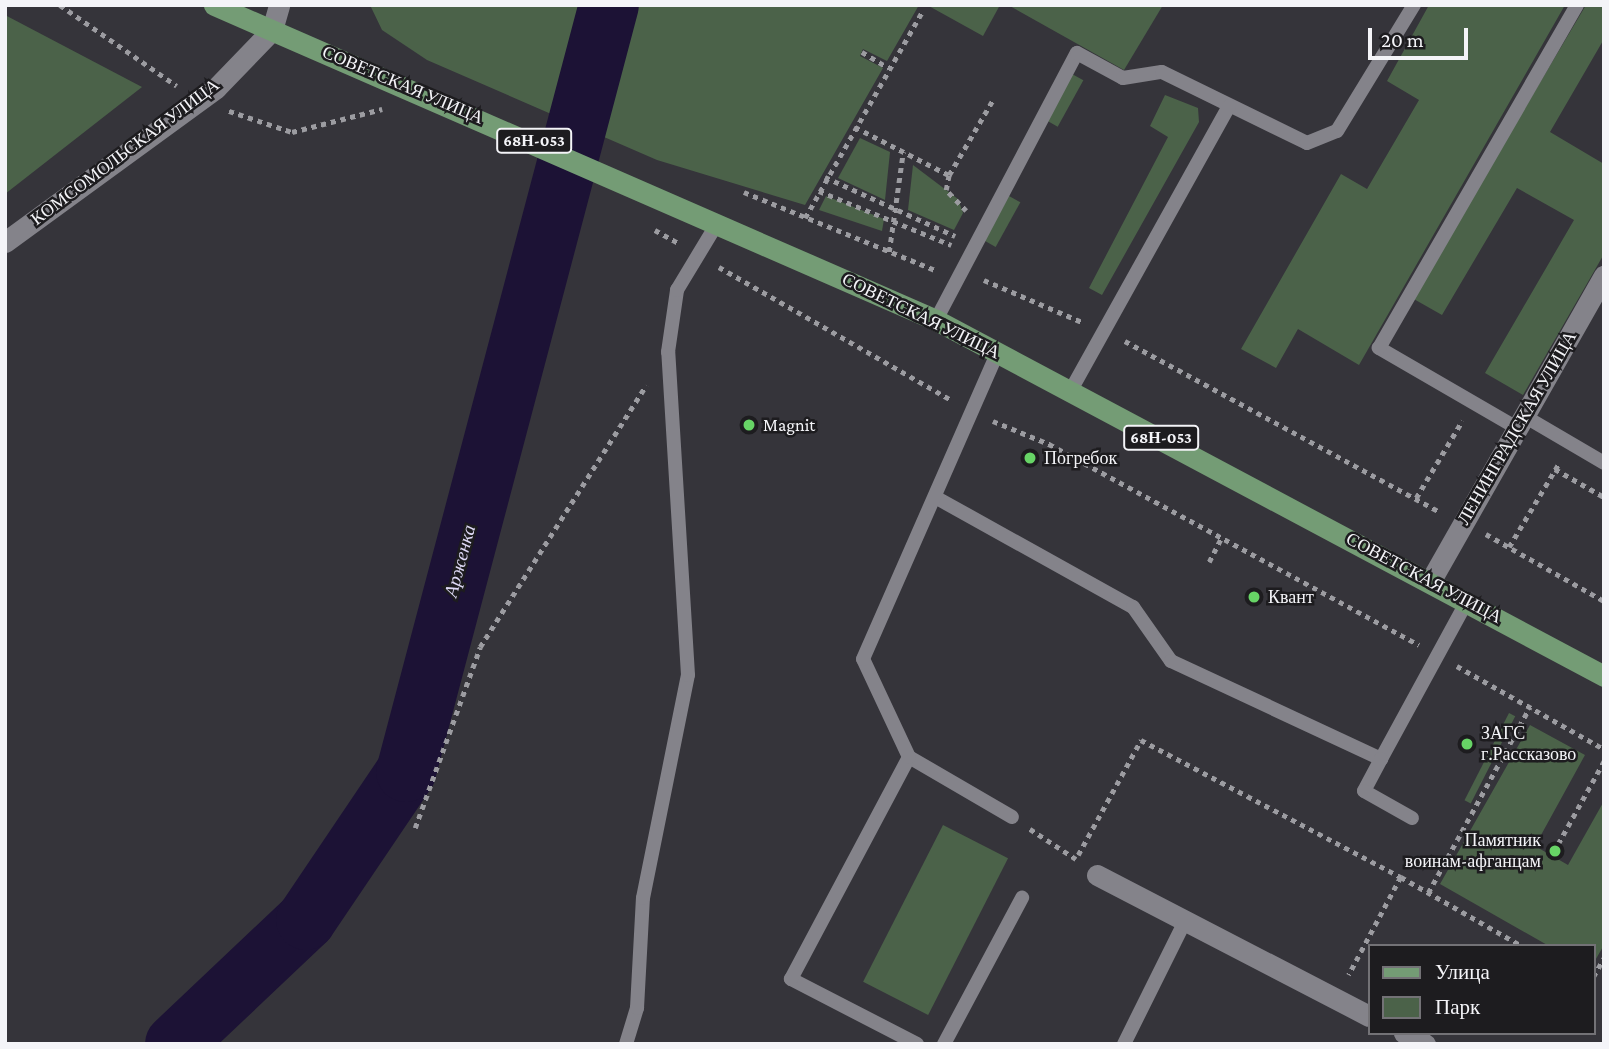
<!DOCTYPE html>
<meta charset="utf-8">
<style>
body{margin:0}
#map{position:relative;width:1609px;height:1049px;overflow:hidden;background:#35343a;font-family:"Crimson Pro",serif}
div>[style]{position:absolute}
.green>*{inset:0;background:#4b6249;transform-origin:0 0}
.river>*{height:60px;margin:-30px;padding:0 30px;transform-origin:30px;border-radius:30px;background:#1c1235}
.path>*{height:4.5px;margin-top:-2.25px;transform-origin:0;background:repeating-linear-gradient(90deg,#9c9ca1 0 5px,transparent 0 10px)}
.lane>*{height:14px;margin:-7px;padding:0 7px;transform-origin:7px;border-radius:7px;background:#84838a}
.street>*{height:21px;margin:-10.5px;padding:0 10.5px;transform-origin:10.5px;border-radius:10.5px;background:#84838a}
.secondary>*{height:21px;margin:-10.5px;padding:0 10.5px;transform-origin:10.5px;border-radius:10.5px;background:#84838a}
.primary>*{height:21px;margin:-10.5px;padding:0 10.5px;transform-origin:10.5px;border-radius:10.5px;background:#749c75}
.dots>*{width:19px;height:19px;translate:-50% -50%;box-sizing:border-box;border:4px solid #1d1c1f;border-radius:50%}
span{translate:-50% -50%;white-space:nowrap;text-align:center;line-height:1.15;-webkit-text-stroke:5px #1d1c1f;paint-order:stroke}
.shield-label span{padding:2px 5px;background:#1d1c1f;border:2px solid;border-radius:5px;-webkit-text-stroke-width:0}
.shield-label{font-size:16px;color:#f4f4f8;font-weight:700}
.street-label{font-size:18px;color:#f4f4f8}
.poi-label{font-size:18px;color:#f4f4f8}
.left{translate:0 -50%;text-align:left}
.right{translate:-100% -50%;text-align:right}
.water-label{font-size:19px;color:#ded9f5;font-style:italic}
.frame{position:absolute;inset:0;border:7px solid #f4f4f8;pointer-events:none}
.legend{position:absolute;left:1368px;top:944px;width:228px;height:91px;box-sizing:border-box;background:#1d1c1f;border:2px solid #737276;margin:0;padding:9px 12px;list-style:none;font-size:21px;color:#f4f4f8}
.legend li{display:flex;align-items:center;gap:14px;height:35px}
.legend b{width:35px;border:2px solid #737276}
.scale{position:absolute;left:1368px;top:28px;width:100px;height:32px;box-sizing:border-box;border:4px solid #f4f4f8;border-top:0;padding-left:9px;font-size:21px;line-height:24px;white-space:nowrap;color:#f4f4f8;-webkit-text-stroke:5px #1d1c1f;paint-order:stroke}
</style>
<div id="map">
<div class="green">
<i style="clip-path:polygon(370px 5px,919px 5px,887px 61px,863px 49px,860px 56px,883px 68px,805px 205px,657px 160px,427px 60px,382px 30px)"></i>
<i style="clip-path:polygon(927px 5px,1000px 5px,983px 36px)"></i>
<i style="clip-path:polygon(1008px 5px,1163px 5px,1124px 70px)"></i>
<i style="clip-path:polygon(1429px 5px,1565px 5px,1359px 365px,1298px 329px,1276px 368px,1241px 349px,1341px 174px,1367px 189px,1419px 100px,1387px 81px)"></i>
<i style="clip-path:polygon(1586px 5px,1604px 5px,1604px 39px,1550px 132px,1604px 164px,1604px 254px,1523px 395px,1485px 373px,1574px 220px,1517px 188px,1442px 315px,1412px 298px)"></i>
<i style="clip-path:polygon(5px 15px,142px 87px,5px 194px)"></i>
<i style="left:1072px;top:74px;width:13px;height:53px;rotate:29deg"></i>
<i style="clip-path:polygon(1165px 95px,1198px 108px,1199px 122px,1102px 295px,1089px 288px,1168px 137px,1150px 126px)"></i>
<i style="clip-path:polygon(860px 138px,890px 152px,885px 200px,838px 178px)"></i>
<i style="clip-path:polygon(913px 165px,958px 199px,963px 213px,954px 230px,908px 210px)"></i>
<i style="clip-path:polygon(826px 196px,884px 219px,882px 231px,819px 210px)"></i>
<i style="left:1009px;top:196px;width:13px;height:51px;rotate:29deg"></i>
<i style="left:1509px;top:713px;width:7px;height:98px;rotate:27deg"></i>
<i style="clip-path:polygon(1530px 725px,1585px 755px,1535px 846px,1568px 865px,1604px 801px,1604px 945px,1593px 964px,1593px 946px,1549px 946px,1440px 884px)"></i>
<i style="left:943px;top:825px;width:73px;height:176px;rotate:27deg"></i>
</div>
<div class="river">
<i style="left:175px;top:1044px;width:180px;rotate:-43.4deg"></i>
<i style="left:306px;top:920px;width:179px;rotate:-56deg"></i>
<i style="left:406px;top:772px;width:793px;rotate:-75.18deg"></i>
</div>
<div class="path">
<i style="left:60px;top:5px;width:142px;rotate:34.7deg"></i>
<i style="left:862px;top:52px;width:31px;rotate:31deg"></i>
<i style="left:229px;top:111px;width:66px;rotate:18.4deg"></i>
<i style="left:292px;top:132px;width:93px;rotate:-14.3deg"></i>
<i style="left:855px;top:127px;width:106px;rotate:27.1deg"></i>
<i style="left:825px;top:177px;width:143px;rotate:24.4deg"></i>
<i style="left:819px;top:191px;width:143px;rotate:22.2deg"></i>
<i style="left:744px;top:192px;width:206px;rotate:22.2deg"></i>
<i style="left:966px;top:211px;width:29px;rotate:-134deg"></i>
<i style="left:946px;top:190px;width:15px;rotate:-79deg"></i>
<i style="left:949px;top:175px;width:89px;rotate:-59.7deg"></i>
<i style="left:805px;top:218px;width:239px;rotate:-60.4deg"></i>
<i style="left:655px;top:230px;width:26px;rotate:29deg"></i>
<i style="left:889px;top:252px;width:101px;rotate:-82deg"></i>
<i style="left:719px;top:267px;width:267px;rotate:29.8deg"></i>
<i style="left:984px;top:280px;width:107px;rotate:23.2deg"></i>
<i style="left:1125px;top:341px;width:358px;rotate:28.5deg"></i>
<i style="left:993px;top:421px;width:61px;rotate:22.3deg"></i>
<i style="left:1049px;top:444px;width:421px;rotate:28.5deg"></i>
<i style="left:1555px;top:469px;width:56px;rotate:29.7deg"></i>
<i style="left:1416px;top:498px;width:90px;rotate:-59.1deg"></i>
<i style="left:1486px;top:534px;width:136px;rotate:29.6deg"></i>
<i style="left:1509px;top:547px;width:98px;rotate:-59.2deg"></i>
<i style="left:1209px;top:562px;width:28px;rotate:-63deg"></i>
<i style="left:1457px;top:666px;width:169px;rotate:29.5deg"></i>
<i style="left:415px;top:828px;width:192px;rotate:-70.2deg"></i>
<i style="left:480px;top:647px;width:310px;rotate:-57.6deg"></i>
<i style="left:1030px;top:829px;width:55px;rotate:33.1deg"></i>
<i style="left:1558px;top:844px;width:95px;rotate:-61deg"></i>
<i style="left:1078px;top:855px;width:131px;rotate:-61.3deg"></i>
<i style="left:1141px;top:740px;width:294px;rotate:27.8deg"></i>
<i style="left:1401px;top:877px;width:111px;rotate:118deg"></i>
<i style="left:1401px;top:877px;width:139px;rotate:29.7deg"></i>
<i style="left:1428px;top:893px;width:212px;rotate:-61.3deg"></i>
<i style="left:1593px;top:977px;width:22px;rotate:-60deg"></i>
</div>
<div class="lane">
<i style="left:936px;top:320px;width:302px;rotate:-62.2deg"></i>
<i style="left:1077px;top:53px;width:52px;rotate:28.5deg"></i>
<i style="left:1123px;top:78px;width:39px;rotate:-9deg"></i>
<i style="left:1162px;top:72px;width:161px;rotate:26.1deg"></i>
<i style="left:1307px;top:143px;width:32px;rotate:-22deg"></i>
<i style="left:1337px;top:131px;width:148px;rotate:-58.6deg"></i>
<i style="left:1071px;top:390px;width:325px;rotate:-60.9deg"></i>
<i style="left:1524px;top:416px;width:93px;rotate:30.4deg"></i>
<i style="left:1517px;top:428px;width:160px;rotate:-149.9deg"></i>
<i style="left:1379px;top:348px;width:396px;rotate:-60deg"></i>
<i style="left:935px;top:497px;width:227px;rotate:29.1deg"></i>
<i style="left:1133px;top:607px;width:66px;rotate:54.9deg"></i>
<i style="left:1171px;top:661px;width:232px;rotate:25deg"></i>
<i style="left:1381px;top:759px;width:180px;rotate:-61.4deg"></i>
<i style="left:909px;top:757px;width:119px;rotate:30.2deg"></i>
<i style="left:1381px;top:759px;width:36px;rotate:118deg"></i>
<i style="left:1364px;top:791px;width:55px;rotate:29.4deg"></i>
<i style="left:626px;top:1044px;width:38px;rotate:-73deg"></i>
<i style="left:637px;top:1008px;width:110px;rotate:-86.9deg"></i>
<i style="left:643px;top:898px;width:227px;rotate:-78.6deg"></i>
<i style="left:688px;top:675px;width:324px;rotate:-93.5deg"></i>
<i style="left:668px;top:352px;width:63px;rotate:-81.7deg"></i>
<i style="left:677px;top:290px;width:79px;rotate:-58.9deg"></i>
<i style="left:917px;top:1044px;width:142px;rotate:-152.7deg"></i>
<i style="left:791px;top:979px;width:251px;rotate:-62deg"></i>
<i style="left:909px;top:757px;width:108px;rotate:-115.1deg"></i>
<i style="left:863px;top:659px;width:335px;rotate:-66.3deg"></i>
<i style="left:944px;top:1044px;width:166px;rotate:-61.9deg"></i>
<i style="left:1124px;top:1044px;width:137px;rotate:-63.6deg"></i>
</div>
<div class="street">
<i style="left:5px;top:242px;width:261px;rotate:-36.1deg"></i>
<i style="left:216px;top:88px;width:81px;rotate:-46deg"></i>
<i style="left:1431px;top:580px;width:350px;rotate:-60.4deg"></i>
<i style="left:1097px;top:875px;width:306px;rotate:27.4deg"></i>
<i style="left:1404px;top:1033px;width:24px;rotate:28deg"></i>
</div>
<div class="secondary">
<i style="left:272px;top:30px;width:26px;rotate:-74deg"></i>
</div>
<div class="primary">
<i style="left:214px;top:5px;width:788px;rotate:23.57deg"></i>
<i style="left:936px;top:320px;width:757px;rotate:28.05deg"></i>
</div>
<div class="dots">
<i style="left:749px;top:425px;background:#67d466"></i>
<i style="left:1030px;top:458px;background:#67d466"></i>
<i style="left:1254px;top:597px;background:#67d466"></i>
<i style="left:1467px;top:744px;background:#67d466"></i>
<i style="left:1555px;top:851px;background:#67d466"></i>
</div>
<div class="shield-label">
<span style="left:534px;top:141px">68Н-053</span>
<span style="left:1161px;top:438px">68Н-053</span>
</div>
<div class="street-label">
<span style="left:403px;top:85px;rotate:23deg">СОВЕТСКАЯ УЛИЦА</span>
<span style="left:125px;top:152px;rotate:-37deg">КОМСОМОЛЬСКАЯ УЛИЦА</span>
<span style="left:921px;top:316px;rotate:26deg">СОВЕТСКАЯ УЛИЦА</span>
<span style="left:1517px;top:428px;rotate:-60deg">ЛЕНИНГРАДСКАЯ УЛИЦА</span>
<span style="left:1424px;top:578px;rotate:28deg">СОВЕТСКАЯ УЛИЦА</span>
</div>
<div class="poi-label">
<span class="left" style="left:763px;top:425px">Magnit</span>
<span class="left" style="left:1044px;top:458px">Погребок</span>
<span class="left" style="left:1268px;top:597px">Квант</span>
<span class="left" style="left:1481px;top:744px">ЗАГС<br>г.Рассказово</span>
<span class="right" style="left:1541px;top:851px">Памятник<br>воинам-афганцам</span>
</div>
<div class="water-label">
<span style="left:460px;top:561px;rotate:-75deg">Арженка</span>
</div>
<div class="frame"></div>
<ul class="legend">
<li><b style="height:9px;background:#749c75"></b>Улица</li>
<li><b style="height:19px;background:#4b6249"></b>Парк</li>
</ul>
<div class="scale">20 m</div>
</div>
